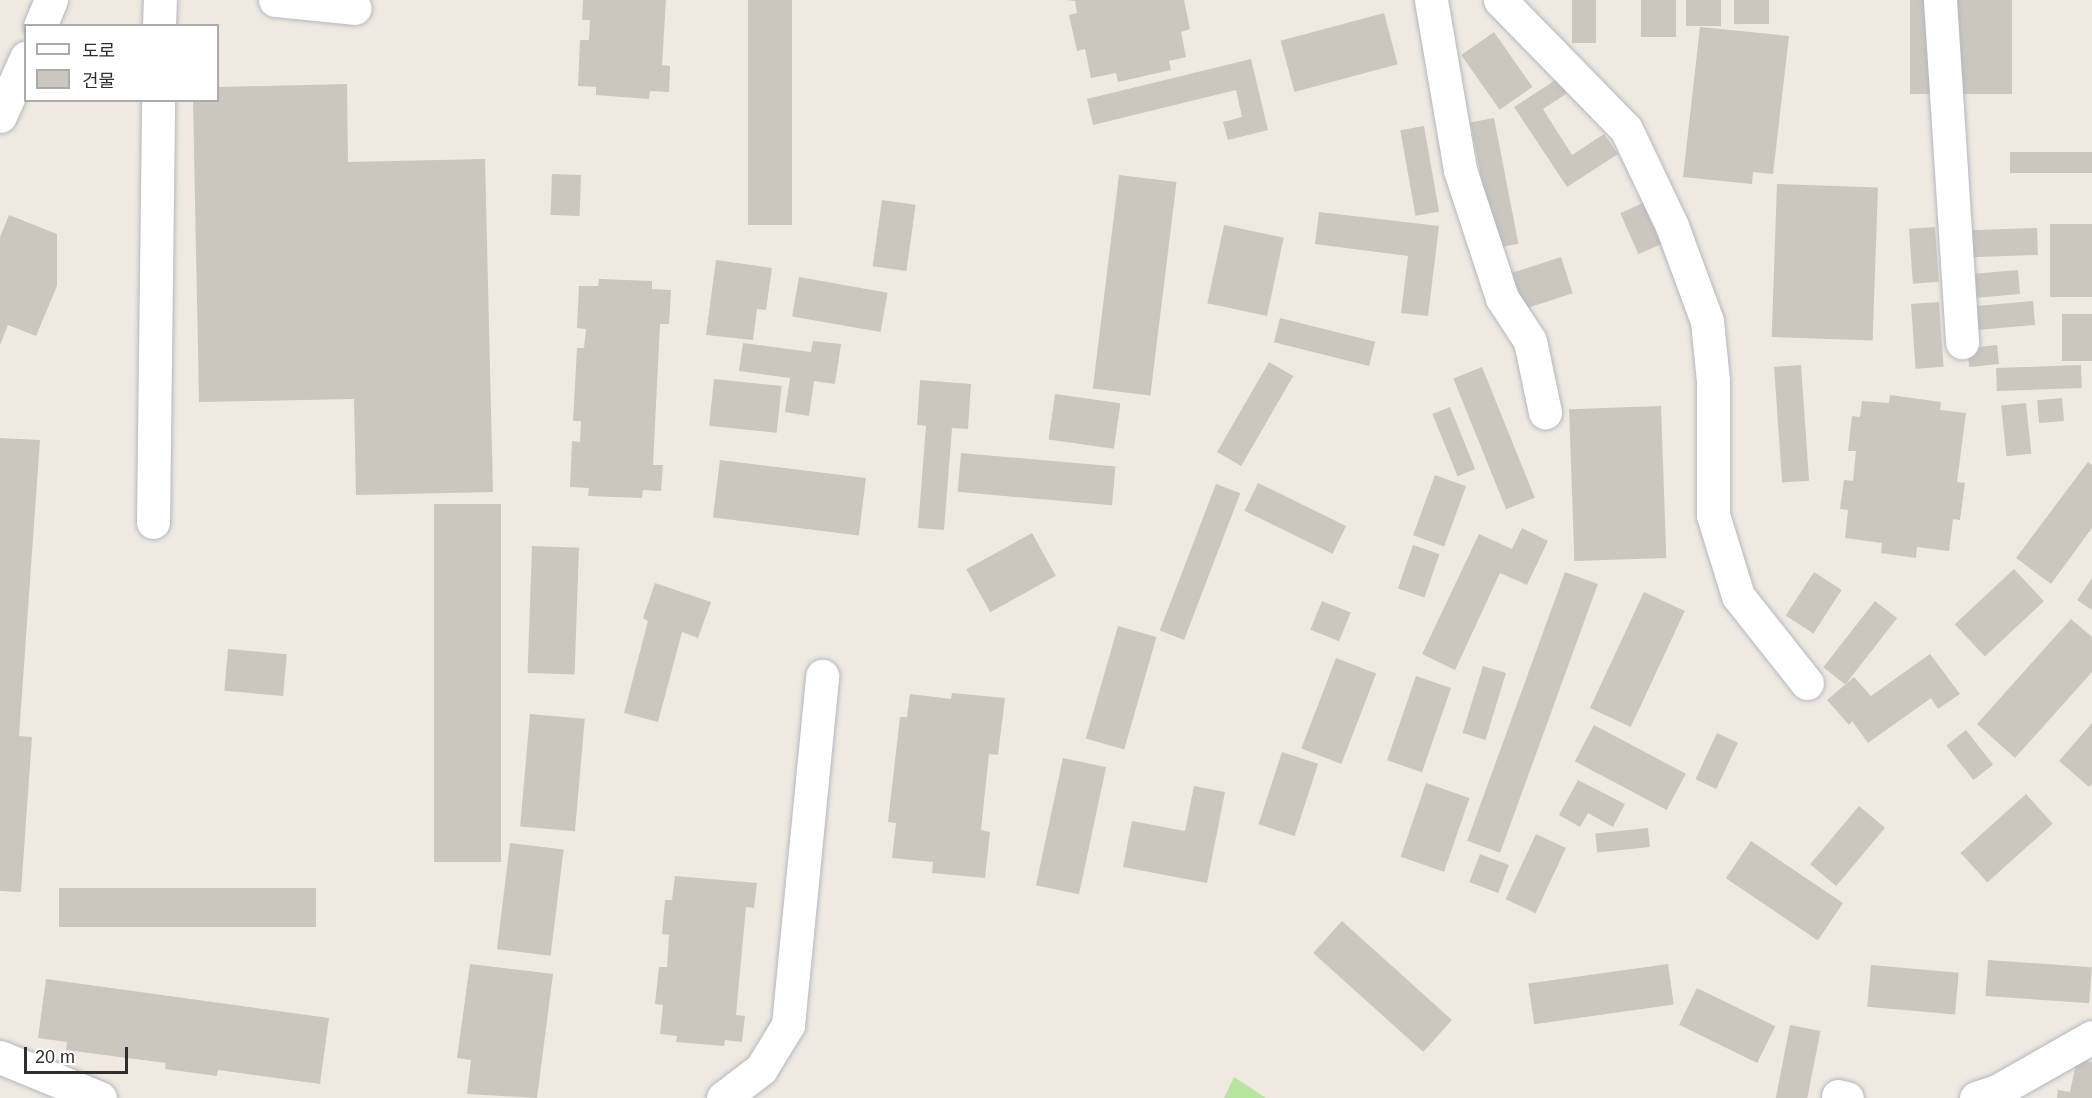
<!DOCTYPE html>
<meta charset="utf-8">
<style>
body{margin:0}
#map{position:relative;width:2092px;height:1098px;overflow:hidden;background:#efe9e1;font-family:Helvetica,"Noto Sans KR",sans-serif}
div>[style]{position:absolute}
.green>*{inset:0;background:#b6e59e}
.building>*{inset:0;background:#cbc7bf;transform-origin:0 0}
.roads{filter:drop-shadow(0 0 2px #b4b7c1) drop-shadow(0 0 2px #b4b7c1)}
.minor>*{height:33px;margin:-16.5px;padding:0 16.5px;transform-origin:16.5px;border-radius:16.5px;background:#fff}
span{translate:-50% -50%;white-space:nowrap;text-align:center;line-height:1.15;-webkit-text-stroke:5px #fff;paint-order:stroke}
.legend{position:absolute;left:24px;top:24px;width:195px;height:78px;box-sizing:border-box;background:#fff;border:2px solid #ababab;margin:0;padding:8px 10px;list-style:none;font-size:18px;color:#2e2e2e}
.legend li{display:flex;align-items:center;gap:12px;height:30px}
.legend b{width:30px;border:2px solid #ababab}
.scale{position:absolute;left:24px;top:1047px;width:104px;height:27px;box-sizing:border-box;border:3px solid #2e2e2e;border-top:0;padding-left:8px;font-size:18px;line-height:21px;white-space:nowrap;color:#2e2e2e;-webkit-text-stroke:4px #fff;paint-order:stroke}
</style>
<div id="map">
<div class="green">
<i style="clip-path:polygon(1234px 1077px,1266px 1098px,1224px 1098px)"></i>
</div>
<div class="building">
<i style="clip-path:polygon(583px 0,666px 0,662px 65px,670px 66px,669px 92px,650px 91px,649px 99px,596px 95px,596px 87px,578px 86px,580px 40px,589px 40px,590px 20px,582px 20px)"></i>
<i style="left:748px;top:0;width:44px;height:225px"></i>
<i style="clip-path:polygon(1066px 0,1184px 0,1190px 29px,1181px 32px,1186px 57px,1169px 61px,1171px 70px,1118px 82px,1116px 73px,1091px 78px,1085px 49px,1077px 51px,1069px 15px,1077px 13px,1075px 1px)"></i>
<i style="left:1572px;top:0;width:24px;height:43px"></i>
<i style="left:1641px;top:0;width:35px;height:37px"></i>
<i style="left:1686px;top:0;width:35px;height:26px"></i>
<i style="left:1734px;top:0;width:35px;height:24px"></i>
<i style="left:1910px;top:0;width:102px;height:94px"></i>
<i style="left:1384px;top:13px;width:53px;height:107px;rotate:75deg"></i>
<i style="clip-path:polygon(1700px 27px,1789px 36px,1773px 174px,1753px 172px,1752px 184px,1683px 177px)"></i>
<i style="left:1494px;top:32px;width:67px;height:40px;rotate:55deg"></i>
<i style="clip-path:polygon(1251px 59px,1268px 130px,1228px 140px,1223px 122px,1242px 117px,1236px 90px,1093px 125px,1087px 99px)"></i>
<i style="clip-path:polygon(1560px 77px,1569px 92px,1543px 109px,1572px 155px,1604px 134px,1618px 154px,1567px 187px,1514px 107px)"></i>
<i style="clip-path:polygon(347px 84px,348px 162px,485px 159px,493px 492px,356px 495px,354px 399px,199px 402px,193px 100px,218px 100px,218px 87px)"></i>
<i style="left:1494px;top:118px;width:128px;height:24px;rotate:79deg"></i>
<i style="left:1424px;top:126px;width:87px;height:24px;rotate:80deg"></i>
<i style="left:2092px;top:152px;width:21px;height:82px;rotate:90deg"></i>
<i style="left:552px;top:174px;width:29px;height:41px;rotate:2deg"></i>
<i style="left:1119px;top:175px;width:58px;height:215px;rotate:7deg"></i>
<i style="left:1777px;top:184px;width:101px;height:153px;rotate:2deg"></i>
<i style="left:882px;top:200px;width:34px;height:67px;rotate:8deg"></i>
<i style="left:1643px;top:203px;width:45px;height:25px;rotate:66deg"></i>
<i style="clip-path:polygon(1319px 212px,1439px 226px,1428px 316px,1401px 313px,1408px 256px,1315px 244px)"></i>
<i style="clip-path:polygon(9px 215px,57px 234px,57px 286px,36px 336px,8px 325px,0 345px,0 237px)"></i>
<i style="left:2092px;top:224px;width:73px;height:42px;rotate:90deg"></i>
<i style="left:1224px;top:225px;width:61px;height:80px;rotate:12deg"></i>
<i style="left:1935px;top:227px;width:55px;height:26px;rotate:86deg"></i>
<i style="left:2037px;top:228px;width:27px;height:74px;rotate:88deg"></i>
<i style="left:1561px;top:257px;width:38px;height:57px;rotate:72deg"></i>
<i style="clip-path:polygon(716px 260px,772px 268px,766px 310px,757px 309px,753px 340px,706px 335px)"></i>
<i style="left:2018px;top:270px;width:24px;height:55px;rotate:85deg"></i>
<i style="left:799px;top:277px;width:90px;height:40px;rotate:10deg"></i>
<i style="clip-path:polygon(599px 279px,652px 281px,652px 289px,671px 290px,669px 324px,660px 324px,653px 465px,663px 465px,661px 491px,643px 490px,642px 498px,588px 496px,589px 488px,570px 487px,572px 441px,580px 442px,581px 421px,573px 421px,577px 348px,584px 348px,586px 329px,577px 328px,579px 286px,598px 286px)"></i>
<i style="left:2033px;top:301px;width:24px;height:69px;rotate:85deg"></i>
<i style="left:1939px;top:302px;width:65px;height:28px;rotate:86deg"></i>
<i style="left:2062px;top:314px;width:30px;height:47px"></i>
<i style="left:1280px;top:318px;width:98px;height:25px;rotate:14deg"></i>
<i style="clip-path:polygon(813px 341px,841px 344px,835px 384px,814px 381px,809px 416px,785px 412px,790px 378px,739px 371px,743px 343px,811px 352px)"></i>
<i style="left:1997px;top:345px;width:19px;height:30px;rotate:84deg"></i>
<i style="left:1269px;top:362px;width:28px;height:104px;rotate:30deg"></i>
<i style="left:1801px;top:365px;width:116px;height:27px;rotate:86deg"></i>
<i style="left:2081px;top:365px;width:23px;height:85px;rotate:88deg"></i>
<i style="left:1482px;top:367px;width:141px;height:31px;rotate:68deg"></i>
<i style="left:714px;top:379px;width:68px;height:47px;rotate:6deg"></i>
<i style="clip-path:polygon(920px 380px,971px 384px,968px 429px,952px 428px,944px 530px,918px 528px,926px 426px,917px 425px)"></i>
<i style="left:1055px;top:394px;width:66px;height:46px;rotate:8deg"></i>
<i style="clip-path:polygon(1890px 395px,1941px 402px,1940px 410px,1966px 413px,1957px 482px,1965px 483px,1960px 520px,1953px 519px,1949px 551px,1917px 547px,1916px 558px,1881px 553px,1882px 543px,1845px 538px,1848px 510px,1840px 509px,1844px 480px,1853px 481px,1856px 451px,1848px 451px,1852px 416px,1860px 417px,1862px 401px,1889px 403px)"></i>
<i style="left:2062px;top:398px;width:23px;height:25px;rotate:85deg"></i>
<i style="left:2026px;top:403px;width:51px;height:25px;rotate:84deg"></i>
<i style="left:1661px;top:406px;width:152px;height:92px;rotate:88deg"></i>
<i style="left:1450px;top:407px;width:67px;height:19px;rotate:68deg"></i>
<i style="clip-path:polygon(0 438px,40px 440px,19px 736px,32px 737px,21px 892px,0 891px)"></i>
<i style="left:961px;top:453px;width:155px;height:39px;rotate:5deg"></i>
<i style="left:720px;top:460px;width:147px;height:58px;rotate:7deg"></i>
<i style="clip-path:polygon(2088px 462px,2092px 465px,2092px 528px,2051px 584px,2016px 558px)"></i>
<i style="left:1435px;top:475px;width:33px;height:64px;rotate:20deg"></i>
<i style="left:1258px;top:483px;width:98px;height:31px;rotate:26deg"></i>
<i style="left:1216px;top:484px;width:26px;height:157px;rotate:21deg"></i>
<i style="left:434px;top:504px;width:67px;height:358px"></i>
<i style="clip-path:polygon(1522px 528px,1548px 541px,1527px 585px,1500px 573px,1455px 670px,1422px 654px,1479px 534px,1512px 549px)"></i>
<i style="left:1032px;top:533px;width:49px;height:75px;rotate:61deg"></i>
<i style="left:1413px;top:545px;width:28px;height:46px;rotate:19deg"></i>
<i style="left:532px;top:546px;width:47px;height:127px;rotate:2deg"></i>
<i style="left:2014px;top:569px;width:44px;height:81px;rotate:47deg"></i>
<i style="left:1565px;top:572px;width:35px;height:286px;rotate:20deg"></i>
<i style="left:1814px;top:572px;width:33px;height:52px;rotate:33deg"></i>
<i style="clip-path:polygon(2092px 578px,2092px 610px,2077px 600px)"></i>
<i style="clip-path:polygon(655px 583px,711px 602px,698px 638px,682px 632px,658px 722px,624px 713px,648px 621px,643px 618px)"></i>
<i style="left:1644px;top:592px;width:45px;height:128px;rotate:25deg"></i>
<i style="left:1322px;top:601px;width:31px;height:31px;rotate:22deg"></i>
<i style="left:1875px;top:601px;width:28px;height:84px;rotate:38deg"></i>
<i style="clip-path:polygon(2071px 619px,2092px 637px,2092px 672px,2015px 758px,1977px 724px)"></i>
<i style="left:1118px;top:626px;width:40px;height:117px;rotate:16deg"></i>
<i style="left:228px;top:649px;width:59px;height:42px;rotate:5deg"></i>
<i style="clip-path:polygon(1930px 654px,1960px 694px,1938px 709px,1931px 698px,1868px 743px,1852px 721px,1849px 725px,1827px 700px,1854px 677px,1871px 696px)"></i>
<i style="left:1336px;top:658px;width:43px;height:97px;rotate:21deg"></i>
<i style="left:1483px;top:666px;width:24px;height:70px;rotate:17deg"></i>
<i style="left:1416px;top:676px;width:37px;height:89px;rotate:19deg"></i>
<i style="clip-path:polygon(952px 693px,1005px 698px,998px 755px,989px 754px,981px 830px,990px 832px,985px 878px,932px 873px,933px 862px,892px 858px,896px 823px,888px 822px,900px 717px,907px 717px,910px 694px,951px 699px)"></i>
<i style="left:530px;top:714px;width:55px;height:113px;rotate:5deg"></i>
<i style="clip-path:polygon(2092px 723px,2092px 784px,2089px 787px,2059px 761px)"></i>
<i style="left:1594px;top:725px;width:104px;height:41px;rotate:28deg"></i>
<i style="left:1966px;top:730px;width:44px;height:25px;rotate:52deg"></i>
<i style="left:1717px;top:733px;width:23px;height:51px;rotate:25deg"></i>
<i style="left:1282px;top:752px;width:38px;height:76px;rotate:18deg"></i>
<i style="left:1063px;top:758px;width:44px;height:130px;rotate:12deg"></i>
<i style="clip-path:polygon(1578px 780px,1625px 804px,1613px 827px,1588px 813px,1580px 827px,1559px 815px)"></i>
<i style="left:1426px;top:783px;width:46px;height:78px;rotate:19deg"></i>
<i style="clip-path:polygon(1194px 786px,1225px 792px,1207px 883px,1123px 867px,1132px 821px,1185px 831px)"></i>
<i style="left:2026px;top:794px;width:40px;height:88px;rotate:48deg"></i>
<i style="left:1859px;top:806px;width:34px;height:76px;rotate:40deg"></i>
<i style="left:1648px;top:828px;width:19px;height:53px;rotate:84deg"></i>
<i style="left:1536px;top:834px;width:33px;height:72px;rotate:25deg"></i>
<i style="left:1751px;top:841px;width:111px;height:45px;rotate:34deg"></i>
<i style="left:510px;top:843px;width:54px;height:107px;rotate:7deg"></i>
<i style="left:1480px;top:854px;width:31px;height:30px;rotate:21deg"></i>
<i style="clip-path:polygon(675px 876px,757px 883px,754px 908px,746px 907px,736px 1015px,745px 1016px,742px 1042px,725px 1040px,724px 1046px,676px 1042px,677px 1036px,660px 1034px,663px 1005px,655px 1004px,659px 967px,667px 967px,669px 935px,662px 934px,665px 900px,672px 900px)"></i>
<i style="left:59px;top:888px;width:257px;height:39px"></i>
<i style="left:1342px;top:921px;width:148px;height:43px;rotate:42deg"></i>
<i style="left:1988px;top:960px;width:104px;height:36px;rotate:4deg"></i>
<i style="clip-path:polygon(470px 964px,553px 974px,537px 1098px,467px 1094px,471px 1060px,457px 1058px)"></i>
<i style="left:1668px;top:964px;width:41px;height:141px;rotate:82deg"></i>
<i style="left:1871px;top:965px;width:88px;height:42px;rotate:5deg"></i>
<i style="clip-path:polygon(46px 979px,329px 1018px,320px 1084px,218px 1070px,217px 1076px,165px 1069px,166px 1063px,66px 1050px,67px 1042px,38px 1038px)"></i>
<i style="left:1697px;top:988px;width:87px;height:41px;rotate:26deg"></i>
<i style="left:1790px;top:1025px;width:31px;height:75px;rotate:11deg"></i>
<i style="clip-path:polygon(2077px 1059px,2092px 1062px,2092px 1098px,2057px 1098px,2058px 1090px,2070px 1092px)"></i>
</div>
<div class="roads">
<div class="minor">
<i style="left:275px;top:0;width:80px;rotate:5.7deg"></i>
<i style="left:1431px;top:0;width:172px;rotate:80.3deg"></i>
<i style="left:1460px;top:170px;width:135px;rotate:71.8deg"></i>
<i style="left:1502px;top:298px;width:51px;rotate:56.9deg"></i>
<i style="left:1530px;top:341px;width:73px;rotate:78.1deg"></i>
<i style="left:1500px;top:0;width:180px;rotate:45.7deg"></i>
<i style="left:1626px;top:129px;width:107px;rotate:64.6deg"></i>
<i style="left:1672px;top:226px;width:101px;rotate:69.8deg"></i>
<i style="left:1707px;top:321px;width:60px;rotate:84.3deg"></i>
<i style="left:1713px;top:381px;width:134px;rotate:90deg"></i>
<i style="left:1713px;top:515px;width:85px;rotate:72.8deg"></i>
<i style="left:1738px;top:596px;width:111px;rotate:51.6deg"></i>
<i style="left:1940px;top:0;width:343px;rotate:86.3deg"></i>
<i style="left:40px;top:26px;width:28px;rotate:-67deg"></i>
<i style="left:159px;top:26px;width:26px;rotate:-88deg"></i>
<i style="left:0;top:116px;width:64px;rotate:-65.9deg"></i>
<i style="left:153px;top:522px;width:422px;rotate:-89.3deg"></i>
<i style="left:0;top:1057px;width:108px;rotate:22.3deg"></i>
<i style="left:1838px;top:1096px;width:9px;rotate:13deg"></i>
<i style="left:723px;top:1098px;width:48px;rotate:-37.3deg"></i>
<i style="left:761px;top:1069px;width:52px;rotate:-58.5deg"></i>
<i style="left:788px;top:1025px;width:351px;rotate:-84.4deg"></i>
<i style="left:1976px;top:1098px;width:22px;rotate:-18deg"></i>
<i style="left:1997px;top:1091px;width:109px;rotate:-29.6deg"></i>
</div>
</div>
<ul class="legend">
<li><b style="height:8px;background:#fff"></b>도로</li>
<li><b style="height:16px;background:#cbc7bf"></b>건물</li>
</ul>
<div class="scale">20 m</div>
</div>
